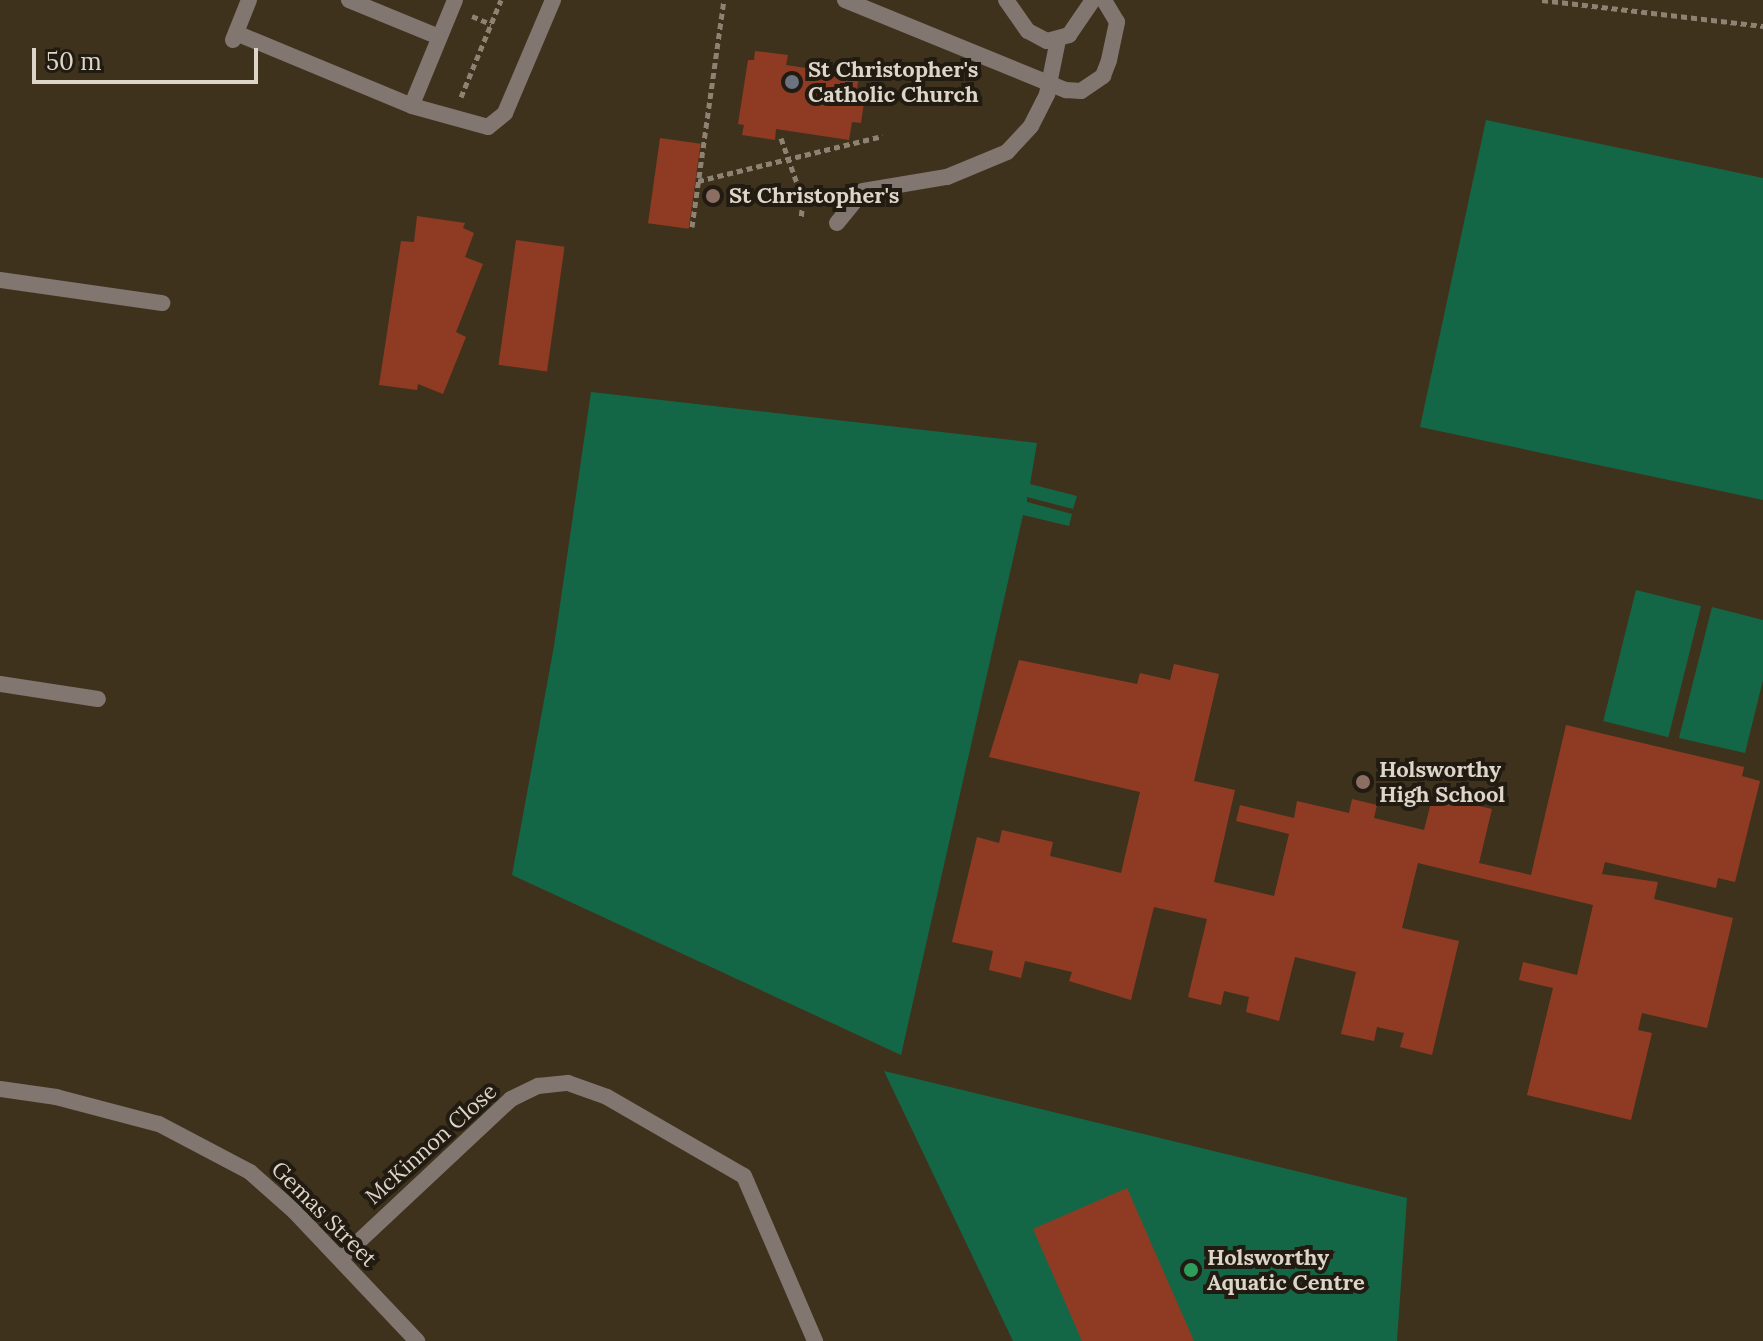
<!DOCTYPE html>
<style>
body{margin:0}
#map{position:relative;width:1763px;height:1341px;overflow:hidden;background:#3f321d;font-family:Lora,serif}
div>[style]{position:absolute}
.green>*{inset:0;background:#146746;transform-origin:0 0}
.building>*{inset:0;background:#8f3b23;transform-origin:0 0}
.path>*{height:5px;margin-top:-2.5px;transform-origin:0;background:repeating-linear-gradient(90deg,#8e8372 0 6px,transparent 0 10px)}
.service>*{height:16px;margin:-8px;padding:0 8px;transform-origin:8px;border-radius:8px;background:#827671}
.minor>*{height:16px;margin:-8px;padding:0 8px;transform-origin:8px;border-radius:8px;background:#827671}
.dots>*{width:22px;height:22px;translate:-50% -50%;box-sizing:border-box;border:4px solid #211b12;border-radius:50%}
span{translate:-50% -50%;white-space:nowrap;text-align:center;line-height:1.15;-webkit-text-stroke:8px #211b12;paint-order:stroke}
.poi-label{font-size:22px;color:#ddd5c8;font-weight:700}
.left{translate:0 -50%;text-align:left}
.street-label{font-size:22px;color:#ddd5c8}
.scale{position:absolute;left:32px;top:48px;width:226px;height:36px;box-sizing:border-box;border:4px solid #ddd5c8;border-top:0;padding-left:10px;font-size:24px;line-height:28px;white-space:nowrap;color:#ddd5c8;-webkit-text-stroke:6px #211b12;paint-order:stroke}
</style>
<div id="map">
<div class="green">
<i style="clip-path:polygon(1486px 120px,1763px 178px,1763px 500px,1420px 427px)"></i>
<i style="clip-path:polygon(591px 392px,1037px 443px,1030px 484px,1077px 496px,1073px 509px,1027px 497px,1027px 502px,1072px 514px,1069px 526px,1023px 515px,901px 1055px,512px 875px,554px 646px)"></i>
<i style="left:1636px;top:590px;width:67px;height:135px;rotate:14deg"></i>
<i style="clip-path:polygon(1712px 607px,1763px 620px,1763px 680px,1745px 753px,1679px 738px)"></i>
<i style="clip-path:polygon(884px 1071px,1407px 1198px,1397px 1341px,1013px 1341px)"></i>
</div>
<div class="building">
<i style="clip-path:polygon(755px 51px,788px 55px,786px 65px,859px 76px,856px 95px,865px 96px,861px 123px,852px 122px,849px 140px,776px 129px,775px 140px,742px 135px,744px 125px,738px 124px,748px 60px,754px 60px)"></i>
<i style="left:660px;top:138px;width:41px;height:86px;rotate:8deg"></i>
<i style="clip-path:polygon(417px 216px,465px 223px,463px 228px,474px 233px,465px 257px,483px 264px,456px 332px,466px 337px,443px 394px,418px 384px,417px 390px,379px 385px,401px 241px,414px 242px)"></i>
<i style="left:516px;top:240px;width:49px;height:126px;rotate:8deg"></i>
<i style="clip-path:polygon(1019px 660px,1137px 684px,1140px 673px,1170px 680px,1174px 664px,1219px 674px,1194px 781px,1235px 790px,1214px 882px,1274px 896px,1289px 834px,1236px 821px,1240px 805px,1294px 818px,1297px 801px,1349px 813px,1352px 799px,1377px 805px,1374px 818px,1424px 830px,1433px 795px,1492px 809px,1479px 863px,1531px 875px,1566px 725px,1744px 767px,1742px 776px,1760px 781px,1735px 882px,1718px 878px,1716px 888px,1605px 862px,1602px 874px,1658px 882px,1654px 899px,1733px 918px,1707px 1028px,1642px 1013px,1638px 1030px,1652px 1033px,1631px 1120px,1527px 1095px,1553px 988px,1519px 980px,1523px 962px,1577px 975px,1593px 905px,1418px 863px,1402px 928px,1459px 941px,1432px 1055px,1400px 1047px,1404px 1033px,1377px 1027px,1374px 1041px,1341px 1034px,1356px 972px,1295px 957px,1279px 1021px,1246px 1012px,1249px 997px,1224px 991px,1221px 1005px,1188px 997px,1207px 919px,1154px 907px,1131px 1000px,1069px 981px,1072px 972px,1025px 961px,1021px 978px,989px 970px,993px 951px,952px 942px,977px 837px,999px 843px,1002px 830px,1053px 842px,1050px 856px,1121px 873px,1140px 792px,989px 757px)"></i>
<i style="clip-path:polygon(1127px 1188px,1194px 1341px,1082px 1341px,1033px 1229px)"></i>
</div>
<div class="path">
<i style="left:1542px;top:0;width:223px;rotate:6.7deg"></i>
<i style="left:472px;top:16px;width:21px;rotate:23deg"></i>
<i style="left:461px;top:97px;width:105px;rotate:-67.6deg"></i>
<i style="left:781px;top:138px;width:66px;rotate:70.5deg"></i>
<i style="left:803px;top:200px;width:18px;rotate:96deg"></i>
<i style="left:698px;top:181px;width:190px;rotate:-13.7deg"></i>
<i style="left:692px;top:227px;width:229px;rotate:-82deg"></i>
</div>
<div class="service">
<i style="left:349px;top:0;width:97px;rotate:22.3deg"></i>
<i style="left:845px;top:0;width:239px;rotate:22.2deg"></i>
<i style="left:1066px;top:90px;width:15px;rotate:4deg"></i>
<i style="left:1081px;top:91px;width:27px;rotate:-34deg"></i>
<i style="left:1103px;top:76px;width:17px;rotate:-69deg"></i>
<i style="left:1109px;top:60px;width:39px;rotate:-78deg"></i>
<i style="left:1117px;top:22px;width:26px;rotate:-121deg"></i>
<i style="left:1006px;top:0;width:38px;rotate:55deg"></i>
<i style="left:1028px;top:31px;width:21px;rotate:28deg"></i>
<i style="left:1047px;top:41px;width:23px;rotate:-15deg"></i>
<i style="left:1069px;top:35px;width:42px;rotate:-55.6deg"></i>
<i style="left:236px;top:33px;width:191px;rotate:22.5deg"></i>
<i style="left:412px;top:106px;width:79px;rotate:15.4deg"></i>
<i style="left:488px;top:127px;width:22px;rotate:-39deg"></i>
<i style="left:505px;top:113px;width:123px;rotate:-67deg"></i>
<i style="left:233px;top:40px;width:43px;rotate:-68.2deg"></i>
<i style="left:413px;top:102px;width:110px;rotate:-67.6deg"></i>
<i style="left:837px;top:223px;width:41px;rotate:-50.9deg"></i>
<i style="left:863px;top:191px;width:85px;rotate:-9.5deg"></i>
<i style="left:947px;top:177px;width:65px;rotate:-22.6deg"></i>
<i style="left:1007px;top:152px;width:35px;rotate:-47deg"></i>
<i style="left:1031px;top:126px;width:36px;rotate:-63deg"></i>
<i style="left:1047px;top:94px;width:55px;rotate:-78.5deg"></i>
</div>
<div class="minor">
<i style="left:0;top:280px;width:164px;rotate:8.1deg"></i>
<i style="left:0;top:684px;width:99px;rotate:8.7deg"></i>
<i style="left:0;top:1089px;width:57px;rotate:8.1deg"></i>
<i style="left:56px;top:1097px;width:106px;rotate:14.7deg"></i>
<i style="left:159px;top:1124px;width:103px;rotate:27.8deg"></i>
<i style="left:250px;top:1172px;width:60px;rotate:41.6deg"></i>
<i style="left:295px;top:1212px;width:178px;rotate:46.6deg"></i>
<i style="left:340px;top:1259px;width:234px;rotate:-43.1deg"></i>
<i style="left:511px;top:1099px;width:30px;rotate:-26deg"></i>
<i style="left:538px;top:1086px;width:30px;rotate:-6deg"></i>
<i style="left:568px;top:1083px;width:41px;rotate:19.7deg"></i>
<i style="left:607px;top:1097px;width:158px;rotate:30deg"></i>
<i style="left:744px;top:1176px;width:180px;rotate:66.7deg"></i>
</div>
<div class="dots">
<i style="left:792px;top:82px;background:#6b7280"></i>
<i style="left:713px;top:196px;background:#8d6e63"></i>
<i style="left:1363px;top:782px;background:#8d6e63"></i>
<i style="left:1191px;top:1270px;background:#2e9e5b"></i>
</div>
<div class="poi-label">
<span class="left" style="left:808px;top:82px">St Christopher's<br>Catholic Church</span>
<span class="left" style="left:729px;top:196px">St Christopher's</span>
<span class="left" style="left:1379px;top:782px">Holsworthy<br>High School</span>
<span class="left" style="left:1207px;top:1270px">Holsworthy<br>Aquatic Centre</span>
</div>
<div class="street-label">
<span style="left:431px;top:1144px;rotate:-42deg">McKinnon Close</span>
<span style="left:324px;top:1214px;rotate:45deg">Gemas Street</span>
</div>
<div class="scale">50 m</div>
</div>
